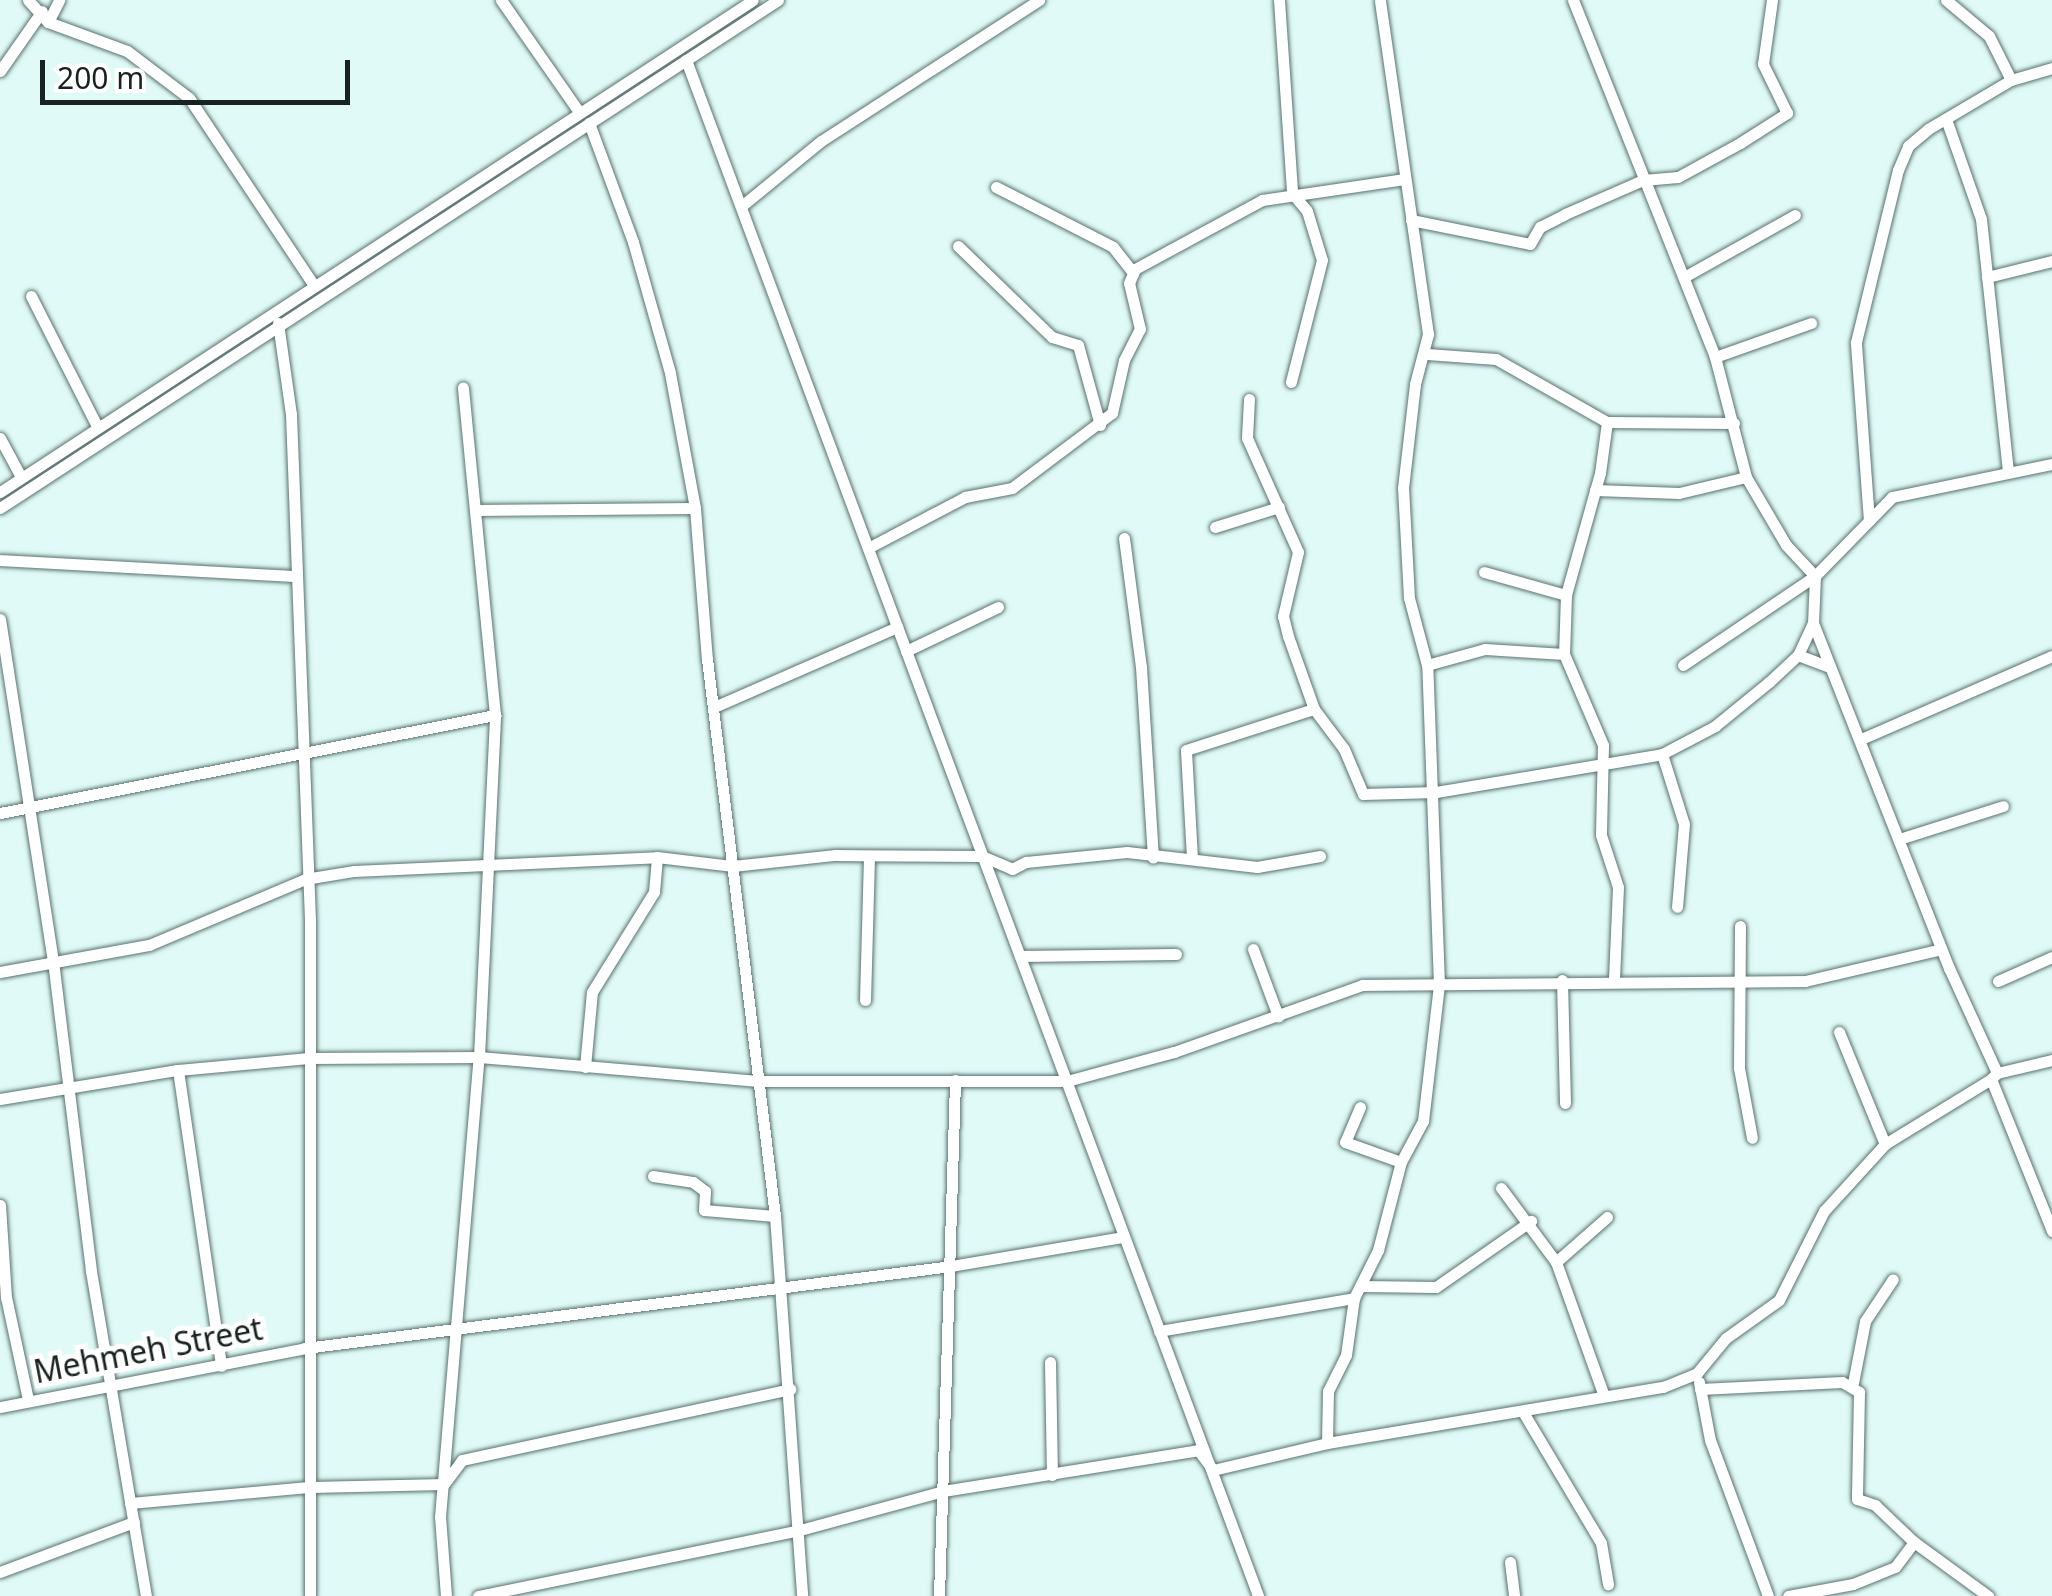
<!DOCTYPE html>
<style>
body{margin:0}
#map{position:relative;width:2052px;height:1596px;overflow:hidden;background:#e0fbf7;font-family:"Noto Sans",sans-serif}
div>[style]{position:absolute}
.roads{filter:drop-shadow(0 0 2px #59716e) drop-shadow(0 0 2px #59716e)}
.minor>*{height:11px;margin:-5.5px;padding:0 5.5px;transform-origin:5.5px;border-radius:5.5px;background:#fff}
span{translate:-50% -50%;white-space:nowrap;text-align:center;line-height:1.15;-webkit-text-stroke:10px #fff;paint-order:stroke}
.street-label{font-size:32px;color:#182221}
.scale{position:absolute;left:40px;top:60px;width:310px;height:45px;box-sizing:border-box;border:5px solid #182221;border-top:0;padding-left:12px;font-size:30px;line-height:35px;white-space:nowrap;color:#182221;-webkit-text-stroke:8px #fff;paint-order:stroke}
</style>
<div id="map">
<div class="roads">
<div class="minor">
<i style="left:28px;top:0;width:30px;rotate:48deg"></i>
<i style="left:48px;top:22px;width:84px;rotate:20.2deg"></i>
<i style="left:127px;top:51px;width:78px;rotate:37.2deg"></i>
<i style="left:189px;top:98px;width:224px;rotate:56.3deg"></i>
<i style="left:501px;top:0;width:136px;rotate:55.1deg"></i>
<i style="left:1279px;top:0;width:193px;rotate:86.1deg"></i>
<i style="left:1292px;top:193px;width:23px;rotate:50deg"></i>
<i style="left:1307px;top:211px;width:51px;rotate:73deg"></i>
<i style="left:1322px;top:260px;width:126px;rotate:104.3deg"></i>
<i style="left:1573px;top:0;width:384px;rotate:68.3deg"></i>
<i style="left:1715px;top:357px;width:124px;rotate:75.5deg"></i>
<i style="left:1746px;top:477px;width:79px;rotate:59.5deg"></i>
<i style="left:1786px;top:545px;width:42px;rotate:46.9deg"></i>
<i style="left:1815px;top:576px;width:47px;rotate:92.4deg"></i>
<i style="left:1813px;top:623px;width:371px;rotate:68.5deg"></i>
<i style="left:1949px;top:968px;width:115px;rotate:65.4deg"></i>
<i style="left:1997px;top:1073px;width:8px;rotate:135deg"></i>
<i style="left:1991px;top:1079px;width:164px;rotate:68.1deg"></i>
<i style="left:1946px;top:0;width:56px;rotate:39.9deg"></i>
<i style="left:1989px;top:36px;width:49px;rotate:63.4deg"></i>
<i style="left:48px;top:22px;width:25px;rotate:-63deg"></i>
<i style="left:686px;top:60px;width:1639px;rotate:69.57deg"></i>
<i style="left:0;top:71px;width:73px;rotate:-55deg"></i>
<i style="left:1946px;top:119px;width:106px;rotate:70.7deg"></i>
<i style="left:1981px;top:219px;width:252px;rotate:83.9deg"></i>
<i style="left:589px;top:123px;width:127px;rotate:69.7deg"></i>
<i style="left:633px;top:242px;width:136px;rotate:74.2deg"></i>
<i style="left:670px;top:373px;width:137px;rotate:79.5deg"></i>
<i style="left:695px;top:508px;width:151px;rotate:85.5deg"></i>
<i style="left:707px;top:659px;width:561px;rotate:83.04deg"></i>
<i style="left:775px;top:1216px;width:381px;rotate:85.9deg"></i>
<i style="left:996px;top:187px;width:131px;rotate:27.1deg"></i>
<i style="left:1113px;top:247px;width:33px;rotate:52deg"></i>
<i style="left:744px;top:204px;width:99px;rotate:-39.3deg"></i>
<i style="left:821px;top:141px;width:260px;rotate:-32.9deg"></i>
<i style="left:1411px;top:220px;width:121px;rotate:11.4deg"></i>
<i style="left:1530px;top:244px;width:20px;rotate:-60deg"></i>
<i style="left:1540px;top:227px;width:28px;rotate:-27deg"></i>
<i style="left:1565px;top:214px;width:85px;rotate:-23.6deg"></i>
<i style="left:1643px;top:180px;width:35px;rotate:-5deg"></i>
<i style="left:1678px;top:177px;width:71px;rotate:-28.7deg"></i>
<i style="left:1740px;top:143px;width:56px;rotate:-32.6deg"></i>
<i style="left:1787px;top:113px;width:55px;rotate:-116.1deg"></i>
<i style="left:1763px;top:64px;width:65px;rotate:-82deg"></i>
<i style="left:958px;top:246px;width:131px;rotate:44.1deg"></i>
<i style="left:1052px;top:337px;width:27px;rotate:17deg"></i>
<i style="left:1078px;top:345px;width:83px;rotate:74.6deg"></i>
<i style="left:1684px;top:277px;width:127px;rotate:-29.2deg"></i>
<i style="left:1987px;top:277px;width:67px;rotate:-13.8deg"></i>
<i style="left:31px;top:296px;width:146px;rotate:63.1deg"></i>
<i style="left:278px;top:323px;width:92px;rotate:81.9deg"></i>
<i style="left:291px;top:414px;width:507px;rotate:87.85deg"></i>
<i style="left:310px;top:921px;width:675px;rotate:90deg"></i>
<i style="left:1427px;top:354px;width:69px;rotate:4.1deg"></i>
<i style="left:1496px;top:359px;width:128px;rotate:29.6deg"></i>
<i style="left:1607px;top:422px;width:127px;rotate:0.5deg"></i>
<i style="left:1715px;top:357px;width:102px;rotate:-19.5deg"></i>
<i style="left:1249px;top:399px;width:39px;rotate:93deg"></i>
<i style="left:1247px;top:438px;width:125px;rotate:65.9deg"></i>
<i style="left:1298px;top:552px;width:66px;rotate:103.2deg"></i>
<i style="left:1283px;top:616px;width:21px;rotate:76deg"></i>
<i style="left:1288px;top:636px;width:77px;rotate:70.4deg"></i>
<i style="left:1314px;top:709px;width:50px;rotate:53.1deg"></i>
<i style="left:1344px;top:749px;width:49px;rotate:67.1deg"></i>
<i style="left:1363px;top:794px;width:73px;rotate:-1.6deg"></i>
<i style="left:1436px;top:792px;width:229px;rotate:-9.5deg"></i>
<i style="left:1662px;top:754px;width:60px;rotate:-27.8deg"></i>
<i style="left:1715px;top:726px;width:70px;rotate:-39.2deg"></i>
<i style="left:1769px;top:682px;width:40px;rotate:-43deg"></i>
<i style="left:1798px;top:655px;width:35px;rotate:-65deg"></i>
<i style="left:1607px;top:422px;width:51px;rotate:97.8deg"></i>
<i style="left:1600px;top:473px;width:127px;rotate:105.6deg"></i>
<i style="left:1566px;top:595px;width:59px;rotate:91.9deg"></i>
<i style="left:1564px;top:654px;width:99px;rotate:66.8deg"></i>
<i style="left:1603px;top:745px;width:90px;rotate:91.3deg"></i>
<i style="left:1601px;top:835px;width:55px;rotate:71.9deg"></i>
<i style="left:1618px;top:887px;width:92px;rotate:92.5deg"></i>
<i style="left:0;top:438px;width:44px;rotate:61.7deg"></i>
<i style="left:1595px;top:490px;width:84px;rotate:2deg"></i>
<i style="left:1679px;top:493px;width:69px;rotate:-13.4deg"></i>
<i style="left:0;top:492px;width:899px;rotate:-33.16deg"></i>
<i style="left:0;top:508px;width:929px;rotate:-33.14deg"></i>
<i style="left:475px;top:510px;width:220px;rotate:-0.5deg"></i>
<i style="left:1869px;top:521px;width:179px;rotate:-94.2deg"></i>
<i style="left:1856px;top:342px;width:177px;rotate:-76.3deg"></i>
<i style="left:1898px;top:170px;width:26px;rotate:-67deg"></i>
<i style="left:1908px;top:146px;width:26px;rotate:-40deg"></i>
<i style="left:1928px;top:129px;width:96px;rotate:-30.6deg"></i>
<i style="left:2011px;top:80px;width:43px;rotate:-16.3deg"></i>
<i style="left:1215px;top:527px;width:67px;rotate:-17.4deg"></i>
<i style="left:1124px;top:538px;width:130px;rotate:82.5deg"></i>
<i style="left:1141px;top:667px;width:191px;rotate:86.4deg"></i>
<i style="left:868px;top:548px;width:110px;rotate:-27.7deg"></i>
<i style="left:965px;top:497px;width:48px;rotate:-10.8deg"></i>
<i style="left:1012px;top:488px;width:125px;rotate:-36.9deg"></i>
<i style="left:1112px;top:413px;width:54px;rotate:-77.2deg"></i>
<i style="left:1124px;top:360px;width:35px;rotate:-63deg"></i>
<i style="left:1140px;top:329px;width:47px;rotate:-103.4deg"></i>
<i style="left:1129px;top:283px;width:15px;rotate:-67deg"></i>
<i style="left:1135px;top:269px;width:145px;rotate:-28.5deg"></i>
<i style="left:1262px;top:200px;width:144px;rotate:-8.4deg"></i>
<i style="left:0;top:560px;width:293px;rotate:3.1deg"></i>
<i style="left:1484px;top:572px;width:85px;rotate:15.7deg"></i>
<i style="left:0;top:619px;width:346px;rotate:81.2deg"></i>
<i style="left:53px;top:961px;width:312px;rotate:83deg"></i>
<i style="left:91px;top:1271px;width:330px;rotate:80.4deg"></i>
<i style="left:906px;top:651px;width:102px;rotate:-25.6deg"></i>
<i style="left:1798px;top:655px;width:34px;rotate:21deg"></i>
<i style="left:1427px;top:665px;width:60px;rotate:-15.4deg"></i>
<i style="left:1485px;top:649px;width:79px;rotate:3.6deg"></i>
<i style="left:1683px;top:665px;width:159px;rotate:-34deg"></i>
<i style="left:1815px;top:576px;width:110px;rotate:-45.7deg"></i>
<i style="left:1892px;top:497px;width:163px;rotate:-11.7deg"></i>
<i style="left:714px;top:707px;width:200px;rotate:-23.6deg"></i>
<i style="left:1861px;top:739px;width:208px;rotate:-23.5deg"></i>
<i style="left:1662px;top:754px;width:73px;rotate:72.6deg"></i>
<i style="left:1684px;top:824px;width:83px;rotate:94.8deg"></i>
<i style="left:0;top:813px;width:505px;rotate:-11.2deg"></i>
<i style="left:1899px;top:839px;width:109px;rotate:-17.6deg"></i>
<i style="left:1192px;top:858px;width:108px;rotate:-93.2deg"></i>
<i style="left:1186px;top:750px;width:134px;rotate:-17.8deg"></i>
<i style="left:1740px;top:926px;width:142px;rotate:90.4deg"></i>
<i style="left:1739px;top:1068px;width:71px;rotate:79.5deg"></i>
<i style="left:1253px;top:949px;width:72px;rotate:69.5deg"></i>
<i style="left:1020px;top:956px;width:156px;rotate:-0.7deg"></i>
<i style="left:0;top:972px;width:151px;rotate:-10.3deg"></i>
<i style="left:149px;top:945px;width:169px;rotate:-22.9deg"></i>
<i style="left:305px;top:879px;width:50px;rotate:-9.3deg"></i>
<i style="left:354px;top:871px;width:303px;rotate:-2.6deg"></i>
<i style="left:657px;top:857px;width:77px;rotate:6.8deg"></i>
<i style="left:733px;top:866px;width:103px;rotate:-6.2deg"></i>
<i style="left:835px;top:855px;width:147px;rotate:0.4deg"></i>
<i style="left:982px;top:856px;width:33px;rotate:23deg"></i>
<i style="left:1012px;top:869px;width:16px;rotate:-27deg"></i>
<i style="left:1026px;top:862px;width:101px;rotate:-5.7deg"></i>
<i style="left:1127px;top:852px;width:131px;rotate:6.6deg"></i>
<i style="left:1257px;top:867px;width:64px;rotate:-9.9deg"></i>
<i style="left:1562px;top:980px;width:123px;rotate:88.6deg"></i>
<i style="left:1998px;top:981px;width:59px;rotate:-24deg"></i>
<i style="left:865px;top:1000px;width:140px;rotate:-88.4deg"></i>
<i style="left:1839px;top:1032px;width:121px;rotate:67.7deg"></i>
<i style="left:585px;top:1067px;width:75px;rotate:-84.7deg"></i>
<i style="left:592px;top:992px;width:118px;rotate:-58.2deg"></i>
<i style="left:654px;top:892px;width:35px;rotate:-85deg"></i>
<i style="left:178px;top:1070px;width:299px;rotate:81.7deg"></i>
<i style="left:1997px;top:1073px;width:57px;rotate:-13.3deg"></i>
<i style="left:0;top:1099px;width:180px;rotate:-9.3deg"></i>
<i style="left:178px;top:1070px;width:131px;rotate:-5.3deg"></i>
<i style="left:308px;top:1058px;width:171px;rotate:-0.3deg"></i>
<i style="left:479px;top:1057px;width:283px;rotate:4.9deg"></i>
<i style="left:761px;top:1081px;width:306px"></i>
<i style="left:1067px;top:1081px;width:111px;rotate:-15.2deg"></i>
<i style="left:1174px;top:1052px;width:200px;rotate:-19.6deg"></i>
<i style="left:1362px;top:985px;width:443px;rotate:-0.5deg"></i>
<i style="left:1805px;top:981px;width:140px;rotate:-13.2deg"></i>
<i style="left:1360px;top:1107px;width:38px;rotate:113deg"></i>
<i style="left:1345px;top:1142px;width:59px;rotate:19.7deg"></i>
<i style="left:653px;top:1176px;width:40px;rotate:8.5deg"></i>
<i style="left:693px;top:1182px;width:15px;rotate:37deg"></i>
<i style="left:705px;top:1191px;width:19px;rotate:93deg"></i>
<i style="left:704px;top:1210px;width:71px;rotate:4.8deg"></i>
<i style="left:1501px;top:1188px;width:92px;rotate:53.4deg"></i>
<i style="left:1556px;top:1262px;width:142px;rotate:70.3deg"></i>
<i style="left:0;top:1205px;width:92px;rotate:86.3deg"></i>
<i style="left:6px;top:1297px;width:105px;rotate:77.9deg"></i>
<i style="left:1556px;top:1262px;width:68px;rotate:-41.4deg"></i>
<i style="left:1362px;top:1286px;width:74px;rotate:0.8deg"></i>
<i style="left:1436px;top:1287px;width:116px;rotate:-34.8deg"></i>
<i style="left:1159px;top:1331px;width:198px;rotate:-9.6deg"></i>
<i style="left:1050px;top:1362px;width:113px;rotate:89deg"></i>
<i style="left:1699px;top:1382px;width:59px;rotate:79.3deg"></i>
<i style="left:1710px;top:1440px;width:166px;rotate:69.6deg"></i>
<i style="left:1853px;top:1383px;width:63px;rotate:-79deg"></i>
<i style="left:1865px;top:1321px;width:50px;rotate:-56.3deg"></i>
<i style="left:1700px;top:1389px;width:142px;rotate:-2.8deg"></i>
<i style="left:1842px;top:1382px;width:20px;rotate:30deg"></i>
<i style="left:1859px;top:1392px;width:107px;rotate:91.1deg"></i>
<i style="left:1857px;top:1499px;width:19px;rotate:18deg"></i>
<i style="left:1875px;top:1505px;width:54px;rotate:43.5deg"></i>
<i style="left:1914px;top:1542px;width:31px;rotate:127deg"></i>
<i style="left:1895px;top:1567px;width:45px;rotate:158deg"></i>
<i style="left:1853px;top:1584px;width:66px;rotate:169.5deg"></i>
<i style="left:0;top:1407px;width:311px;rotate:-10.9deg"></i>
<i style="left:305px;top:1348px;width:651px;rotate:-7.23deg"></i>
<i style="left:951px;top:1266px;width:174px;rotate:-9.6deg"></i>
<i style="left:1523px;top:1412px;width:152px;rotate:59.2deg"></i>
<i style="left:1601px;top:1543px;width:42px;rotate:80.3deg"></i>
<i style="left:1327px;top:1443px;width:52px;rotate:-88.9deg"></i>
<i style="left:1328px;top:1391px;width:40px;rotate:-63.4deg"></i>
<i style="left:1346px;top:1355px;width:58px;rotate:-82deg"></i>
<i style="left:1354px;top:1298px;width:54px;rotate:-63.4deg"></i>
<i style="left:1378px;top:1250px;width:91px;rotate:-75.4deg"></i>
<i style="left:1401px;top:1162px;width:47px;rotate:-61.8deg"></i>
<i style="left:1423px;top:1121px;width:137px;rotate:-83.3deg"></i>
<i style="left:1439px;top:985px;width:320px;rotate:-92.1deg"></i>
<i style="left:1427px;top:665px;width:69px;rotate:-105deg"></i>
<i style="left:1409px;top:598px;width:110px;rotate:-93.1deg"></i>
<i style="left:1403px;top:488px;width:105px;rotate:-83.4deg"></i>
<i style="left:1415px;top:384px;width:52px;rotate:-75.4deg"></i>
<i style="left:1428px;top:334px;width:337px;rotate:-98.2deg"></i>
<i style="left:130px;top:1503px;width:182px;rotate:-5.1deg"></i>
<i style="left:311px;top:1487px;width:133px;rotate:-1.3deg"></i>
<i style="left:444px;top:1484px;width:30px;rotate:-53deg"></i>
<i style="left:462px;top:1460px;width:336px;rotate:-12.2deg"></i>
<i style="left:1914px;top:1542px;width:92px;rotate:36.1deg"></i>
<i style="left:1510px;top:1562px;width:34px;rotate:83deg"></i>
<i style="left:0;top:1572px;width:143px;rotate:-20.5deg"></i>
<i style="left:446px;top:1596px;width:79px;rotate:-94.3deg"></i>
<i style="left:440px;top:1517px;width:462px;rotate:-85.2deg"></i>
<i style="left:479px;top:1057px;width:342px;rotate:-87.3deg"></i>
<i style="left:495px;top:715px;width:329px;rotate:-95.6deg"></i>
<i style="left:478px;top:1596px;width:325px;rotate:-11.6deg"></i>
<i style="left:796px;top:1531px;width:152px;rotate:-15.2deg"></i>
<i style="left:943px;top:1491px;width:258px;rotate:-9.1deg"></i>
<i style="left:1198px;top:1450px;width:25px;rotate:53deg"></i>
<i style="left:1213px;top:1470px;width:117px;rotate:-13.3deg"></i>
<i style="left:1327px;top:1443px;width:341px;rotate:-9.5deg"></i>
<i style="left:1663px;top:1387px;width:37px;rotate:-22deg"></i>
<i style="left:1697px;top:1373px;width:45px;rotate:-50.4deg"></i>
<i style="left:1726px;top:1338px;width:65px;rotate:-35.6deg"></i>
<i style="left:1779px;top:1300px;width:100px;rotate:-63.2deg"></i>
<i style="left:1824px;top:1211px;width:91px;rotate:-47.7deg"></i>
<i style="left:1885px;top:1144px;width:124px;rotate:-31.5deg"></i>
<i style="left:939px;top:1596px;width:516px;rotate:-88.22deg"></i>
</div>
</div>
<div class="street-label">
<span style="left:148px;top:1350px;rotate:-11deg">Mehmeh Street</span>
</div>
<div class="scale">200 m</div>
</div>
